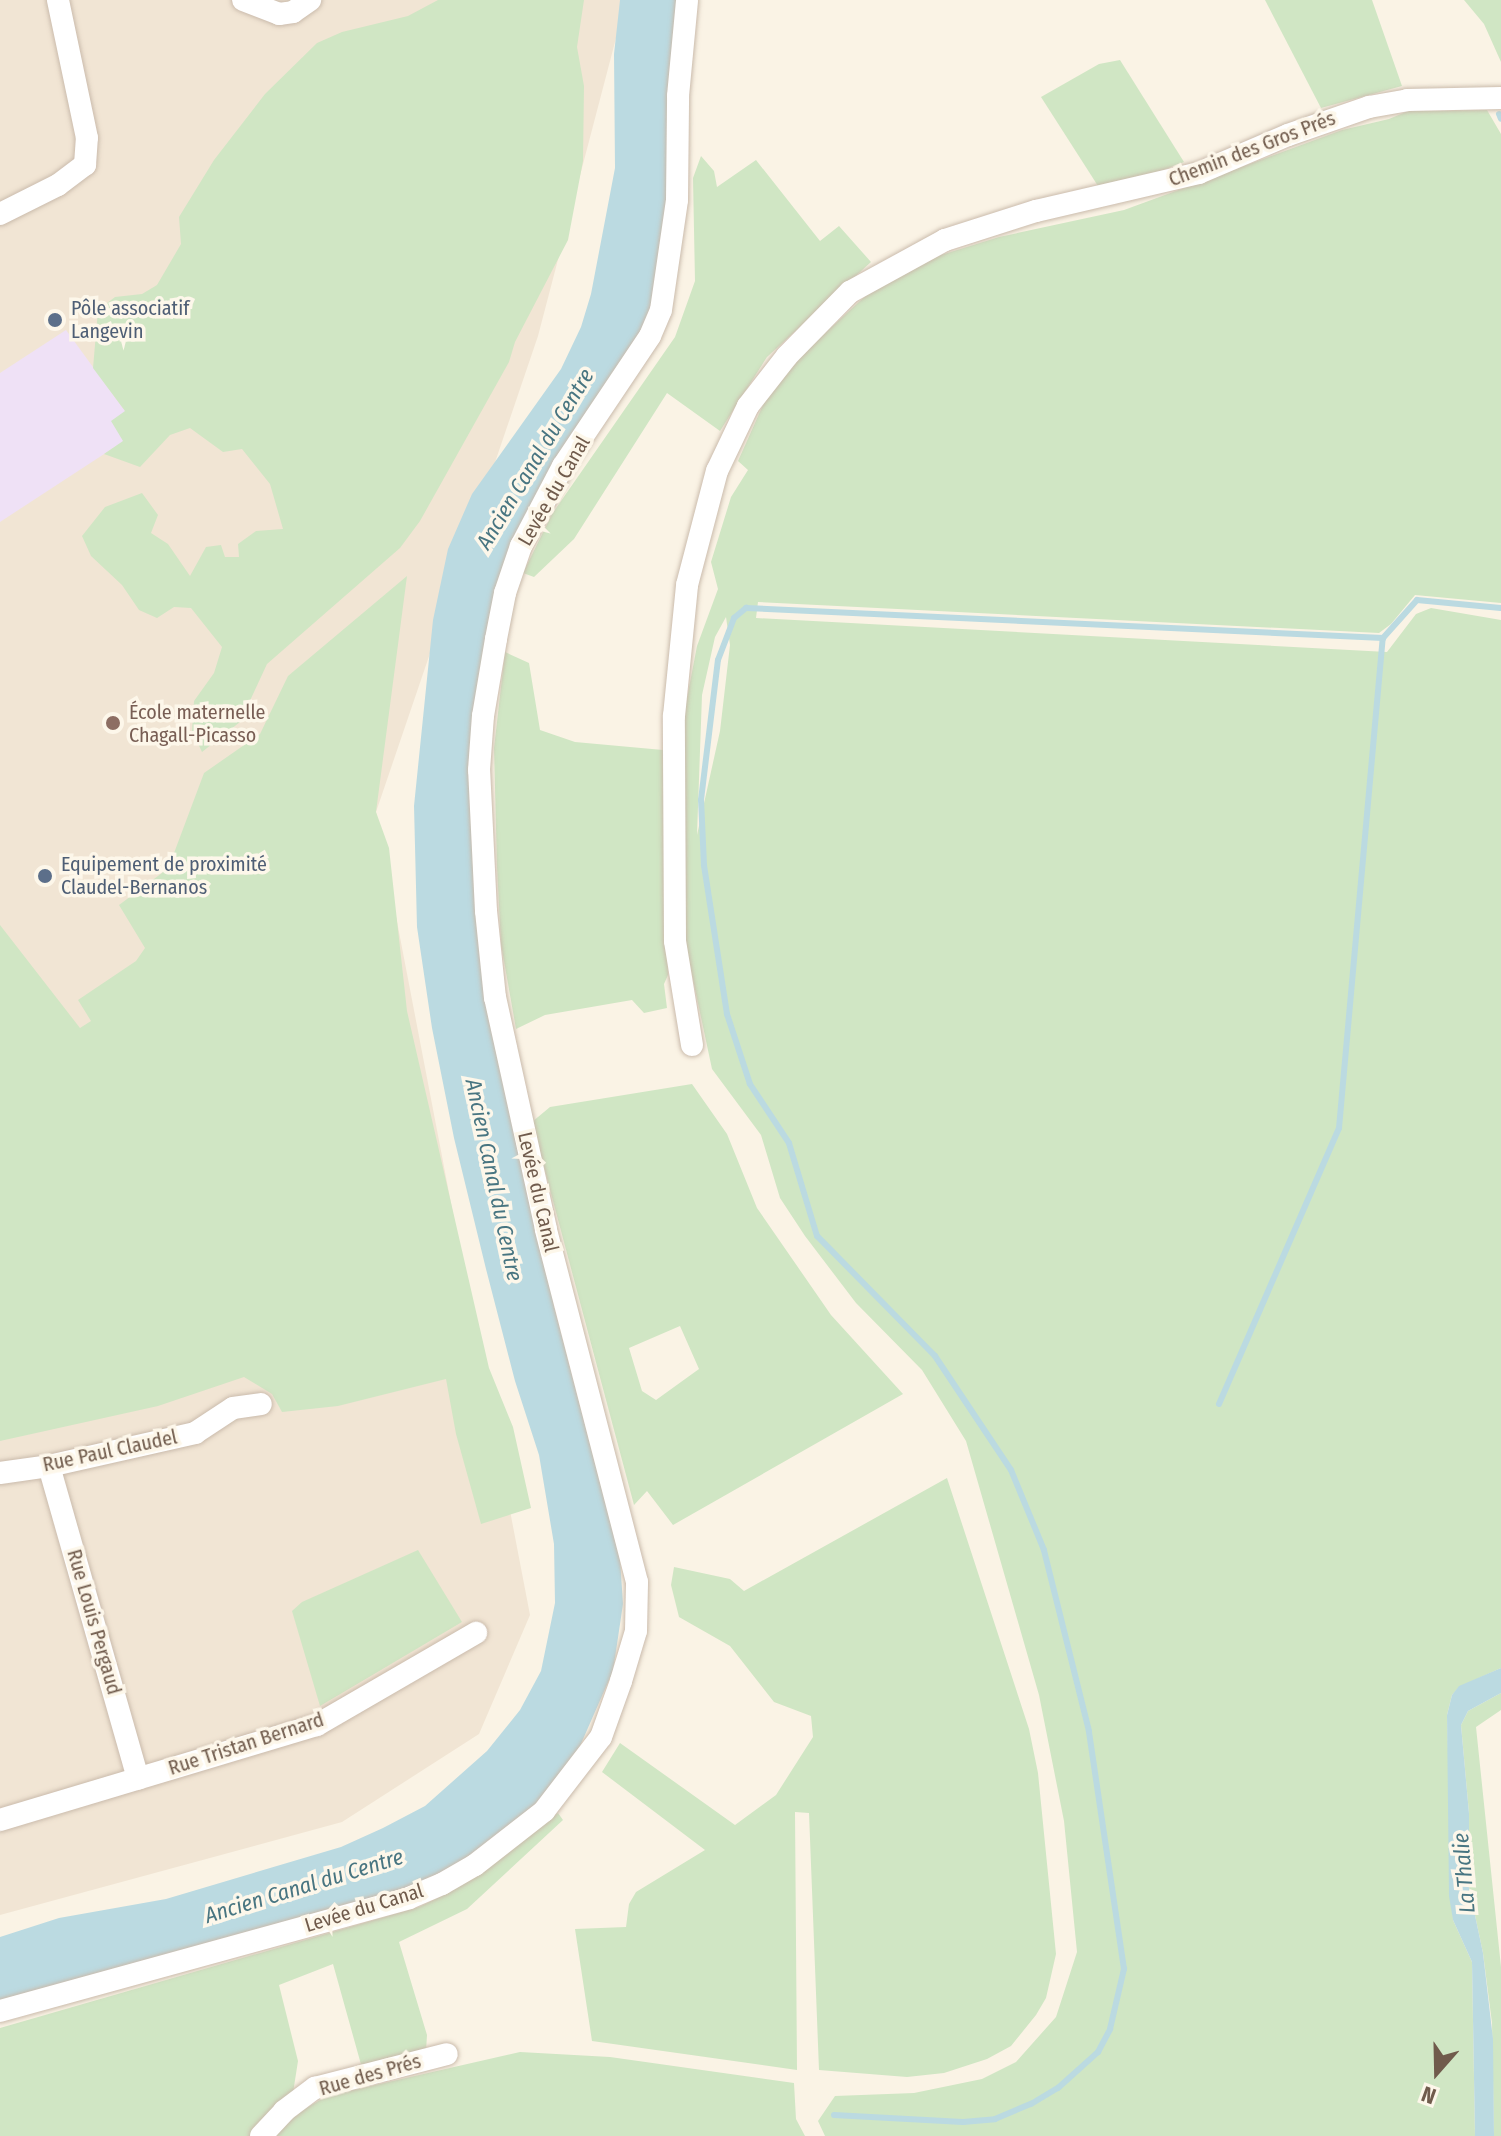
<!DOCTYPE html>
<meta charset="utf-8">
<style>
body{margin:0}
#map{position:relative;width:1501px;height:2136px;overflow:hidden;background:#faf3e5;font-family:"Fira Sans Condensed",sans-serif}
div>[style]{position:absolute}
.residential>*{inset:0;background:#f1e5d4}
.education>*{inset:0;background:#efe1f6}
.green>*{inset:0;background:#d0e6c4}
.water>*{inset:0;background:#bbdae1}
.stream>*{height:6px;margin:-3px;padding:0 3px;transform-origin:3px;border-radius:3px;background:#bbdae1}
.roads{filter:drop-shadow(0 0 2px #cabbac) drop-shadow(0 0 2px #cabbac)}
.street>*{height:22px;margin:-11px;padding:0 11px;transform-origin:11px;border-radius:11px;background:#fff}
.dots>*{width:22px;height:22px;translate:-50% -50%;box-sizing:border-box;border:4px solid #fdf7ea;border-radius:50%}
span{translate:-50% -50%;white-space:nowrap;text-align:center;line-height:1.15;-webkit-text-stroke:7px #fdf7ea;paint-order:stroke}
.street-label{font-size:20px;color:#705b4c}
.service-label{font-size:20px;color:#4e5e75}
.left{translate:0 -50%;text-align:left}
.education-label{font-size:20px;color:#785e54}
.water-label{font-size:22px;color:#487581;font-style:italic}
.north{position:absolute;left:1397px;top:2032px;width:80px;height:80px;-webkit-text-stroke:6px #fdf7ea;paint-order:stroke;rotate:200deg;font-size:22px;font-weight:700;line-height:32px;text-align:center;color:#705b4c}
.north::after{content:'';display:block;margin:auto;width:28px;height:36px;background:#705b4c;clip-path:polygon(50% 0,100% 100%,50% 72%,0 100%)}
</style>
<div id="map">
<div class="residential">
<i style="clip-path:polygon(0 0,626px 0,538px 336px,376px 812px,530px 1615px,479px 1734px,342px 1822px,0 1915px)"></i>
</div>
<div class="education">
<i style="clip-path:polygon(66px 330px,125px 411px,124px 441px,0 522px,0 373px)"></i>
</div>
<div class="green">
<i style="clip-path:polygon(438px 0,584px 0,577px 47px,584px 86px,583px 161px,568px 240px,515px 342px,509px 362px,420px 521px,400px 548px,267px 664px,240px 722px,202px 752px,192px 731px,194px 701px,214px 673px,222px 647px,191px 608px,174px 607px,157px 618px,139px 610px,122px 585px,91px 556px,82px 536px,105px 507px,142px 493px,158px 515px,151px 533px,168px 544px,190px 576px,206px 547px,221px 545px,225px 557px,239px 557px,238px 544px,256px 531px,283px 529px,270px 484px,242px 449px,223px 452px,190px 428px,170px 435px,140px 467px,104px 454px,123px 441px,111px 421px,125px 411px,93px 368px,98px 310px,115px 297px,142px 294px,157px 285px,181px 244px,179px 217px,214px 160px,265px 94px,317px 43px,342px 32px,408px 16px)"></i>
<i style="clip-path:polygon(1265px 0,1372px 0,1402px 86px,1321px 108px)"></i>
<i style="clip-path:polygon(1464px 0,1501px 0,1501px 62px,1484px 24px)"></i>
<i style="clip-path:polygon(1120px 60px,1184px 162px,1148px 176px,1098px 186px,1041px 97px,1099px 64px)"></i>
<i style="clip-path:polygon(evenodd,1487px 110px,1501px 134px,1501px 603px,1415px 595px,1391px 624px,1379px 633px,758px 602px,756px 618px,1387px 652px,1416px 614px,1431px 608px,1501px 620px,1501px 1668px,1459px 1687px,1452px 1695px,1447px 1715px,1453px 1920px,1472px 1962px,1475px 2136px,825px 2136px,818px 2121px,835px 2096px,914px 2093px,982px 2079px,1016px 2062px,1056px 2017px,1077px 1952px,1064px 1821px,1039px 1695px,966px 1441px,922px 1370px,856px 1303px,805px 1236px,780px 1198px,761px 1135px,712px 1069px,685px 942px,683px 719px,697px 646px,718px 589px,711px 562px,731px 497px,748px 470px,738px 461px,767px 396px,810px 347px,873px 289px,941px 255px,999px 237px,1124px 210px,1342px 130px,1389px 119px,1408px 111px,1487px 110px,726px 617px,730px 645px,720px 731px,697px 835px,702px 695px,715px 637px,726px 617px)"></i>
<i style="clip-path:polygon(701px 156px,714px 171px,717px 187px,756px 160px,820px 241px,839px 226px,871px 262px,767px 357px,720px 431px,667px 393px,574px 539px,534px 577px,523px 573px,552px 514px,675px 337px,695px 281px,693px 178px)"></i>
<i style="clip-path:polygon(407px 576px,376px 812px,389px 848px,407px 1011px,489px 1368px,513px 1427px,531px 1508px,481px 1524px,456px 1434px,446px 1379px,338px 1406px,282px 1412px,272px 1394px,244px 1377px,158px 1406px,0 1441px,0 925px,80px 1028px,91px 1021px,78px 1000px,136px 961px,145px 948px,119px 905px,162px 873px,174px 853px,204px 773px,260px 734px,288px 676px)"></i>
<i style="clip-path:polygon(505px 652px,529px 663px,540px 730px,575px 742px,663px 750px,668px 975px,664px 984px,667px 1008px,644px 1013px,632px 1000px,545px 1015px,516px 1029px,501px 944px,497px 867px,494px 748px)"></i>
<i style="clip-path:polygon(evenodd,692px 1084px,727px 1134px,757px 1208px,831px 1315px,903px 1394px,673px 1525px,647px 1491px,634px 1505px,532px 1122px,550px 1107px,692px 1084px,680px 1326px,699px 1369px,656px 1400px,642px 1391px,629px 1348px,680px 1326px)"></i>
<i style="clip-path:polygon(947px 1478px,1029px 1729px,1038px 1773px,1056px 1954px,1046px 1998px,1036px 2015px,1011px 2046px,987px 2059px,944px 2073px,907px 2077px,819px 2070px,809px 1813px,795px 1812px,797px 2070px,592px 2041px,575px 1929px,626px 1927px,629px 1904px,636px 1892px,705px 1850px,602px 1772px,620px 1743px,735px 1825px,776px 1795px,813px 1737px,811px 1716px,774px 1702px,730px 1646px,679px 1617px,671px 1585px,674px 1567px,730px 1579px,744px 1591px)"></i>
<i style="clip-path:polygon(418px 1550px,462px 1622px,320px 1706px,292px 1611px,302px 1602px)"></i>
<i style="clip-path:polygon(1501px 1693px,1501px 1710px,1476px 1727px,1501px 1967px,1501px 2136px,1494px 2136px,1492px 2023px,1483px 1953px,1469px 1887px,1469px 1813px,1461px 1725px,1468px 1711px)"></i>
<i style="clip-path:polygon(558px 1813px,563px 1820px,467px 1909px,399px 1942px,427px 2035px,426px 2051px,362px 2068px,333px 1964px,279px 1985px,298px 2061px,293px 2093px,253px 2136px,0 2136px,0 2028px,419px 1907px,448px 1893px)"></i>
<i style="clip-path:polygon(520px 2052px,610px 2057px,794px 2083px,796px 2119px,805px 2136px,271px 2136px,289px 2118px,327px 2096px)"></i>
</div>
<div class="water">
<i style="clip-path:polygon(620px 0,679px 0,669px 183px,654px 312px,520px 532px,472px 796px,554px 1306px,620px 1559px,623px 1604px,613px 1671px,580px 1746px,538px 1802px,494px 1842px,429px 1881px,0 2003px,0 1937px,59px 1918px,166px 1899px,341px 1847px,383px 1828px,425px 1806px,487px 1751px,520px 1710px,541px 1671px,555px 1603px,554px 1544px,539px 1455px,515px 1381px,486px 1269px,454px 1138px,432px 1028px,417px 927px,414px 806px,433px 620px,448px 549px,472px 494px,561px 369px,581px 327px,591px 294px,615px 168px,614px 54px)"></i>
<i style="clip-path:polygon(1501px 1668px,1501px 1693px,1468px 1711px,1461px 1725px,1469px 1813px,1469px 1887px,1483px 1953px,1493px 2039px,1494px 2136px,1475px 2136px,1472px 1962px,1453px 1920px,1449px 1896px,1447px 1715px,1452px 1695px,1459px 1686px)"></i>
</div>
<div class="stream">
<i style="left:1499px;top:114px;width:5px;rotate:68deg"></i>
<i style="left:1219px;top:1404px;width:301px;rotate:-66.5deg"></i>
<i style="left:1339px;top:1128px;width:492px;rotate:-84.9deg"></i>
<i style="left:834px;top:2115px;width:129px;rotate:3.1deg"></i>
<i style="left:963px;top:2122px;width:32px;rotate:-5deg"></i>
<i style="left:995px;top:2119px;width:39px;rotate:-23deg"></i>
<i style="left:1031px;top:2104px;width:31px;rotate:-31deg"></i>
<i style="left:1058px;top:2088px;width:54px;rotate:-42deg"></i>
<i style="left:1098px;top:2052px;width:26px;rotate:-62deg"></i>
<i style="left:1110px;top:2029px;width:62px;rotate:-76.9deg"></i>
<i style="left:1124px;top:1969px;width:241px;rotate:-98.4deg"></i>
<i style="left:1089px;top:1731px;width:187px;rotate:-104deg"></i>
<i style="left:1044px;top:1550px;width:87px;rotate:-112.4deg"></i>
<i style="left:1011px;top:1470px;width:137px;rotate:-123.7deg"></i>
<i style="left:935px;top:1356px;width:168px;rotate:-134.5deg"></i>
<i style="left:817px;top:1236px;width:97px;rotate:-106.8deg"></i>
<i style="left:789px;top:1143px;width:71px;rotate:-123.5deg"></i>
<i style="left:750px;top:1084px;width:74px;rotate:-108.2deg"></i>
<i style="left:727px;top:1014px;width:151px;rotate:-98.8deg"></i>
<i style="left:704px;top:865px;width:65px;rotate:-92.6deg"></i>
<i style="left:701px;top:800px;width:141px;rotate:-83.1deg"></i>
<i style="left:718px;top:660px;width:45px;rotate:-69.1deg"></i>
<i style="left:734px;top:618px;width:16px;rotate:-40deg"></i>
<i style="left:746px;top:608px;width:638px;rotate:2.7deg"></i>
<i style="left:1383px;top:638px;width:51px;rotate:-48.2deg"></i>
<i style="left:1417px;top:600px;width:84px;rotate:5.4deg"></i>
</div>
<div class="roads">
<div class="street">
<i style="left:243px;top:0;width:39px;rotate:21deg"></i>
<i style="left:279px;top:14px;width:14px;rotate:-8deg"></i>
<i style="left:293px;top:12px;width:21px;rotate:-35deg"></i>
<i style="left:0;top:214px;width:65px;rotate:-26.6deg"></i>
<i style="left:58px;top:185px;width:34px;rotate:-37deg"></i>
<i style="left:85px;top:165px;width:27px;rotate:-86deg"></i>
<i style="left:87px;top:138px;width:141px;rotate:-101.9deg"></i>
<i style="left:692px;top:1045px;width:105px;rotate:-99.3deg"></i>
<i style="left:675px;top:941px;width:225px;rotate:-90.3deg"></i>
<i style="left:674px;top:716px;width:132px;rotate:-84.3deg"></i>
<i style="left:687px;top:585px;width:118px;rotate:-75.3deg"></i>
<i style="left:717px;top:471px;width:72px;rotate:-64.5deg"></i>
<i style="left:748px;top:406px;width:63px;rotate:-52deg"></i>
<i style="left:787px;top:356px;width:90px;rotate:-45.5deg"></i>
<i style="left:850px;top:292px;width:108px;rotate:-28.7deg"></i>
<i style="left:945px;top:240px;width:96px;rotate:-17.7deg"></i>
<i style="left:1036px;top:211px;width:167px;rotate:-13.1deg"></i>
<i style="left:1199px;top:173px;width:97px;rotate:-23.1deg"></i>
<i style="left:1288px;top:135px;width:86px;rotate:-19.1deg"></i>
<i style="left:1369px;top:107px;width:39px;rotate:-10deg"></i>
<i style="left:1407px;top:100px;width:94px;rotate:-1.2deg"></i>
<i style="left:49px;top:1466px;width:325px;rotate:74.1deg"></i>
<i style="left:0;top:1473px;width:49px;rotate:-8.1deg"></i>
<i style="left:49px;top:1466px;width:150px;rotate:-12.7deg"></i>
<i style="left:195px;top:1433px;width:45px;rotate:-33.3deg"></i>
<i style="left:233px;top:1408px;width:28px;rotate:-8deg"></i>
<i style="left:0;top:1820px;width:331px;rotate:-16.7deg"></i>
<i style="left:317px;top:1725px;width:184px;rotate:-30.1deg"></i>
<i style="left:0;top:2011px;width:424px;rotate:-15.4deg"></i>
<i style="left:409px;top:1898px;width:36px;rotate:-23deg"></i>
<i style="left:442px;top:1884px;width:38px;rotate:-30deg"></i>
<i style="left:475px;top:1865px;width:88px;rotate:-38deg"></i>
<i style="left:544px;top:1811px;width:93px;rotate:-52.4deg"></i>
<i style="left:601px;top:1737px;width:59px;rotate:-70.3deg"></i>
<i style="left:621px;top:1681px;width:52px;rotate:-73.3deg"></i>
<i style="left:636px;top:1631px;width:49px;rotate:-88.8deg"></i>
<i style="left:637px;top:1582px;width:365px;rotate:-104.5deg"></i>
<i style="left:546px;top:1229px;width:237px;rotate:-102.4deg"></i>
<i style="left:495px;top:998px;width:87px;rotate:-95.9deg"></i>
<i style="left:486px;top:911px;width:141px;rotate:-92.8deg"></i>
<i style="left:479px;top:770px;width:54px;rotate:-85.8deg"></i>
<i style="left:483px;top:716px;width:78px;rotate:-80.4deg"></i>
<i style="left:496px;top:639px;width:47px;rotate:-78.9deg"></i>
<i style="left:505px;top:593px;width:50px;rotate:-71.2deg"></i>
<i style="left:521px;top:546px;width:90px;rotate:-62.3deg"></i>
<i style="left:563px;top:466px;width:156px;rotate:-56.2deg"></i>
<i style="left:650px;top:336px;width:28px;rotate:-67deg"></i>
<i style="left:661px;top:310px;width:111px;rotate:-81.7deg"></i>
<i style="left:677px;top:200px;width:104px;rotate:-89.4deg"></i>
<i style="left:678px;top:96px;width:96px;rotate:-84.6deg"></i>
<i style="left:261px;top:2136px;width:34px;rotate:-47deg"></i>
<i style="left:284px;top:2111px;width:39px;rotate:-37deg"></i>
<i style="left:315px;top:2088px;width:136px;rotate:-14.4deg"></i>
</div>
</div>
<div class="dots">
<i style="left:55px;top:320px;background:#5c6f8a"></i>
<i style="left:113px;top:723px;background:#8d6e63"></i>
<i style="left:45px;top:876px;background:#5c6f8a"></i>
</div>
<div class="street-label">
<span style="left:1252px;top:149px;rotate:-21deg">Chemin des Gros Prés</span>
<span style="left:554px;top:491px;rotate:-60deg">Levée du Canal</span>
<span style="left:538px;top:1192px;rotate:77deg">Levée du Canal</span>
<span style="left:110px;top:1451px;rotate:-12deg">Rue Paul Claudel</span>
<span style="left:94px;top:1622px;rotate:74deg">Rue Louis Pergaud</span>
<span style="left:246px;top:1744px;rotate:-18deg">Rue Tristan Bernard</span>
<span style="left:364px;top:1908px;rotate:-17deg">Levée du Canal</span>
<span style="left:370px;top:2075px;rotate:-16deg">Rue des Prés</span>
</div>
<div class="service-label">
<span class="left" style="left:71px;top:320px">Pôle associatif<br>Langevin</span>
<span class="left" style="left:61px;top:876px">Equipement de proximité<br>Claudel-Bernanos</span>
</div>
<div class="education-label">
<span class="left" style="left:129px;top:724px">École maternelle<br>Chagall-Picasso</span>
</div>
<div class="water-label">
<span style="left:535px;top:459px;rotate:-59deg">Ancien Canal du Centre</span>
<span style="left:494px;top:1180px;rotate:78deg">Ancien Canal du Centre</span>
<span style="left:1464px;top:1873px;rotate:-95deg">La Thalie</span>
<span style="left:304px;top:1886px;rotate:-17deg">Ancien Canal du Centre</span>
</div>
<div class="north">N</div>
</div>
